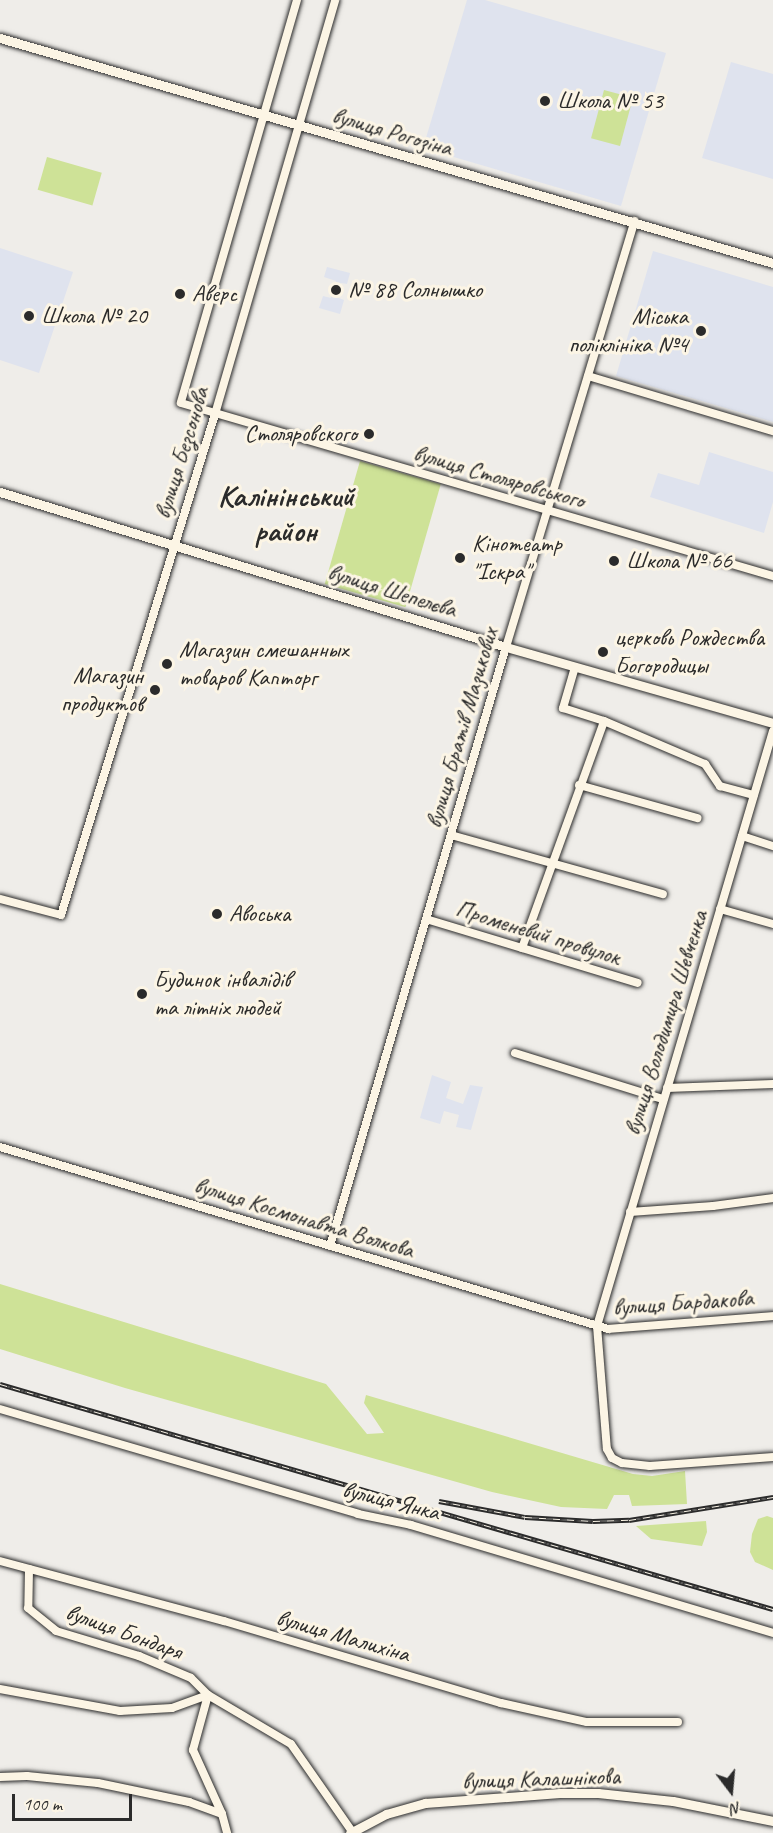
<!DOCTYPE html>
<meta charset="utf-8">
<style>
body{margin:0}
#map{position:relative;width:773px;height:1833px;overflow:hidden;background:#efede9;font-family:Caveat,sans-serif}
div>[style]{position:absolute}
.built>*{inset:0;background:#dfe3ee}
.green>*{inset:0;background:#cee297;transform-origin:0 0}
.roads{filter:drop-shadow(0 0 2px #2b2b2b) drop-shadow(0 0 2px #2b2b2b)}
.minor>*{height:8px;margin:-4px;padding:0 4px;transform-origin:4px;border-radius:4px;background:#fcf5e5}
.tertiary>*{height:9px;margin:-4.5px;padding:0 4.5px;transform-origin:4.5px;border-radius:4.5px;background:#fcf5e5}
.rail>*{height:4.5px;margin-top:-2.25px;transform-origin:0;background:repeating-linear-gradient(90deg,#fcf5e5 0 7px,#2b2b2b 0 14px);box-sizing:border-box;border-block:2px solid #2b2b2b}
.dots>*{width:16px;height:16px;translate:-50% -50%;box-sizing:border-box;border:3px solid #fcf5e5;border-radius:50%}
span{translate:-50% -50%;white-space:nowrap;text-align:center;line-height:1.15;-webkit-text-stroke:6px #fcf5e5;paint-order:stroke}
.poi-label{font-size:24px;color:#2b2b2b}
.left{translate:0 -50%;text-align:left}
.right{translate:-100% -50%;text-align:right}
.street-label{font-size:24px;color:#2b2b2b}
.district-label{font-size:30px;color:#2b2b2b;font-weight:700}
.north{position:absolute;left:701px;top:1761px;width:60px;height:60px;-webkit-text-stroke:4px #fcf5e5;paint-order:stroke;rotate:164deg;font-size:16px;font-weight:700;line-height:24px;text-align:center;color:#2b2b2b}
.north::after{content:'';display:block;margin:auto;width:21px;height:27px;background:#2b2b2b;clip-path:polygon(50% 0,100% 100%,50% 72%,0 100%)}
.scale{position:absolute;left:12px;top:1794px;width:120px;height:27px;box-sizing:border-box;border:3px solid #2b2b2b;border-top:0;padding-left:8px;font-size:18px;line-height:21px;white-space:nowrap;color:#2b2b2b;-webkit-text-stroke:4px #fcf5e5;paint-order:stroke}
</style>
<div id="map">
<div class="built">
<i style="clip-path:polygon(467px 0,485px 0,666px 53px,621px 206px,423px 148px)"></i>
<i style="clip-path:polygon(731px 62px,773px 74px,773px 179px,702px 158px)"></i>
<i style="clip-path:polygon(0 248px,73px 272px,39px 373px,0 360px)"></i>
<i style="clip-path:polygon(653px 251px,773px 287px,773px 422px,616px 376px)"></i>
<i style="clip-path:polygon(327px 267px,350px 273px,347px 284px,341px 283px,336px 297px,344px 300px,340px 314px,319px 308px,323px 296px,331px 298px,336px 281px,324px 277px)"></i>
<i style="clip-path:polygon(709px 452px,773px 472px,773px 502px,764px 533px,650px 497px,658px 473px,699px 485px)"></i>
<i style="clip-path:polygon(432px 1075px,451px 1082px,446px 1098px,463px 1104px,470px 1085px,483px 1087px,471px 1130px,456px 1127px,459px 1115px,444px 1111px,440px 1124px,420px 1118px)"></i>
</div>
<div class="green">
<i style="left:604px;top:90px;width:30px;height:50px;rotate:15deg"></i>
<i style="left:47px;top:157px;width:57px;height:34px;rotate:16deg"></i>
<i style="left:360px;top:461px;width:84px;height:128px;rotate:16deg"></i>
<i style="clip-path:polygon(0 1284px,326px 1384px,367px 1434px,384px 1433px,364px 1403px,366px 1395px,633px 1474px,652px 1476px,685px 1471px,687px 1504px,632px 1506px,629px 1495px,614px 1495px,607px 1509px,561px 1507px,492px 1492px,125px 1388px,0 1349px)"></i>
<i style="clip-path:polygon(767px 1516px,773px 1518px,773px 1570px,755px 1562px,750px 1552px,752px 1534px,758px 1519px)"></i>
<i style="clip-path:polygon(706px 1521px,707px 1532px,702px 1546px,651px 1539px,636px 1526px)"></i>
</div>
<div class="roads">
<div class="minor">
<i style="left:297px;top:0;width:419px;rotate:106.1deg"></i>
<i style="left:181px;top:403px;width:617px;rotate:16.29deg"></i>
<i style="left:588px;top:376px;width:193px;rotate:16.6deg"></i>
<i style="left:575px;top:667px;width:43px;rotate:106.3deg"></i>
<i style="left:563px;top:708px;width:43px;rotate:17.6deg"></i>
<i style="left:604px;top:721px;width:110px;rotate:23.1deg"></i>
<i style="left:705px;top:764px;width:27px;rotate:56deg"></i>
<i style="left:720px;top:786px;width:35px;rotate:15deg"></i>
<i style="left:773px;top:731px;width:620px;rotate:106.48deg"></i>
<i style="left:597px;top:1326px;width:123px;rotate:85.4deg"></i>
<i style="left:607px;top:1449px;width:10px;rotate:61deg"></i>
<i style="left:612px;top:1458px;width:11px;rotate:27deg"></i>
<i style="left:622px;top:1463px;width:28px;rotate:6deg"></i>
<i style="left:650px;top:1466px;width:123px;rotate:-4.2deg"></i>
<i style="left:579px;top:785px;width:123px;rotate:15.6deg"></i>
<i style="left:451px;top:835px;width:220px;rotate:15.6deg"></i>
<i style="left:742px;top:836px;width:33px;rotate:18deg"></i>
<i style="left:0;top:899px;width:63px;rotate:14.7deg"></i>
<i style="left:61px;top:915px;width:524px;rotate:-72.91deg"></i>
<i style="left:215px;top:414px;width:431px;rotate:-73.8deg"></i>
<i style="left:720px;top:909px;width:55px;rotate:15.8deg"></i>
<i style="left:426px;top:919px;width:221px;rotate:16.8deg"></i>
<i style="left:522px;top:948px;width:241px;rotate:-70.1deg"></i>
<i style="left:515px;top:1053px;width:155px;rotate:17.3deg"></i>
<i style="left:667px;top:1088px;width:106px;rotate:-2.2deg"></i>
<i style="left:0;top:1147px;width:635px;rotate:16.66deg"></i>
<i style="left:608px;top:1329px;width:166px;rotate:-4.5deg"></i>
<i style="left:630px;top:1212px;width:83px;rotate:-4.1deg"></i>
<i style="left:713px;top:1206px;width:61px;rotate:-7.6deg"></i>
<i style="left:330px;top:1246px;width:624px;rotate:-73.63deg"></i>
<i style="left:506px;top:647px;width:445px;rotate:-73.2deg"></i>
<i style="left:0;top:1409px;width:373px;rotate:16.3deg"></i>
<i style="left:358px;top:1514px;width:54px;rotate:11.7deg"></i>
<i style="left:411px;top:1525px;width:378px;rotate:16.6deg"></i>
<i style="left:0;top:1561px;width:232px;rotate:15deg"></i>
<i style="left:224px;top:1621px;width:289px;rotate:16.5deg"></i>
<i style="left:501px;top:1703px;width:88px;rotate:12.5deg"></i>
<i style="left:587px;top:1722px;width:91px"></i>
<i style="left:29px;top:1569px;width:39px;rotate:91deg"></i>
<i style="left:28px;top:1608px;width:36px;rotate:39deg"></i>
<i style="left:56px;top:1631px;width:87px;rotate:16.8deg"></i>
<i style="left:139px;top:1656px;width:56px;rotate:22.9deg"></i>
<i style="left:191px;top:1678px;width:24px;rotate:45deg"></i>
<i style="left:208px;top:1695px;width:57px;rotate:105.3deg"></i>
<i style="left:193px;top:1750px;width:70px;rotate:65.6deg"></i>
<i style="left:0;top:1689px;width:122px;rotate:10.4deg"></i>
<i style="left:120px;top:1711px;width:52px;rotate:-3.3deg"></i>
<i style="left:172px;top:1708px;width:38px;rotate:-20deg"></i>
<i style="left:208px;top:1695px;width:96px;rotate:30.6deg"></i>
<i style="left:291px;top:1744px;width:108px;rotate:55.1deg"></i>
<i style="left:0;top:1777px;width:27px;rotate:-2deg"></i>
<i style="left:27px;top:1776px;width:71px;rotate:5.6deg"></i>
<i style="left:98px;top:1783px;width:93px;rotate:11.8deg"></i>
<i style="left:189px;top:1802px;width:35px;rotate:20deg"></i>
<i style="left:222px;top:1814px;width:20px;rotate:75deg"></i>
</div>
<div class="tertiary">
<i style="left:0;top:38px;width:805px;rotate:16.23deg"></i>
<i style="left:0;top:492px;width:529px;rotate:17.03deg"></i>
<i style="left:506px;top:647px;width:278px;rotate:15.9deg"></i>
<i style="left:350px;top:1833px;width:41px;rotate:-27.8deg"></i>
<i style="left:386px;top:1814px;width:41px;rotate:-15.8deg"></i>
<i style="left:425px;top:1803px;width:135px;rotate:-4.2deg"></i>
<i style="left:560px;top:1793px;width:38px"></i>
<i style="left:598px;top:1793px;width:75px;rotate:6.1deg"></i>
<i style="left:673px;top:1801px;width:102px;rotate:11.3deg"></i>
</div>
</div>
<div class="rail">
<i style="left:0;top:1384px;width:805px;rotate:16.23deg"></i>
<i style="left:439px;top:1501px;width:87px;rotate:10.5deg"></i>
<i style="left:525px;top:1517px;width:68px;rotate:3.4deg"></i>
<i style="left:593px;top:1521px;width:36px;rotate:-2deg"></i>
<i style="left:629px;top:1520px;width:146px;rotate:-9.1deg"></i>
</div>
<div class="dots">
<i style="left:545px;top:101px;background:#2b2b2b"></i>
<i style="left:336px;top:290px;background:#2b2b2b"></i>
<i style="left:180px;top:294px;background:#2b2b2b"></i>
<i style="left:29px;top:316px;background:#2b2b2b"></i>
<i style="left:701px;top:331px;background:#2b2b2b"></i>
<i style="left:369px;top:434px;background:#2b2b2b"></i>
<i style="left:460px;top:558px;background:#2b2b2b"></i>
<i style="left:614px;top:561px;background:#2b2b2b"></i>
<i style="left:603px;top:652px;background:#2b2b2b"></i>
<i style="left:167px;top:664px;background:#2b2b2b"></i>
<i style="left:155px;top:690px;background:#2b2b2b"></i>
<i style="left:217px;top:914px;background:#2b2b2b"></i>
<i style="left:142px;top:994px;background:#2b2b2b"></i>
</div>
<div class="poi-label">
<span class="left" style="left:557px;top:101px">Школа № 53</span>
<span class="left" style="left:348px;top:290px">№ 88 Солнышко</span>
<span class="left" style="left:192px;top:294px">Аверс</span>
<span class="left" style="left:41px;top:316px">Школа № 20</span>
<span class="right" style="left:688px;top:331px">Міська<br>поліклініка №4</span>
<span class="right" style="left:357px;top:434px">Столяровского</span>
<span class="left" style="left:472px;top:558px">Кінотеатр<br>"Іскра"</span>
<span class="left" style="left:626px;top:561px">Школа № 66</span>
<span class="left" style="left:615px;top:652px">церковь Рождества<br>Богородицы</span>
<span class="left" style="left:179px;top:664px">Магазин смешанных<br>товаров Капторг</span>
<span class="right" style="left:143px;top:690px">Магазин<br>продуктов</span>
<span class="left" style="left:229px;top:914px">Авоська</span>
<span class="left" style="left:154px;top:994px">Будинок інвалідів<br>та літніх людей</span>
</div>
<div class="street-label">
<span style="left:392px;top:132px;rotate:16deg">вулиця Рогозіна</span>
<span style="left:182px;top:453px;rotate:-73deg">вулиця Безсонова</span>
<span style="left:499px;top:477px;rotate:16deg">вулиця Столяровського</span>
<span style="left:392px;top:591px;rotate:17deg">вулиця Шепелєва</span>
<span style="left:462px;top:728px;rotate:-74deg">вулиця Братів Мазикових</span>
<span style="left:538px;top:933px;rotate:17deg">Променевий провулок</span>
<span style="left:666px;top:1023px;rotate:-73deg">вулиця Володимира Шевченка</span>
<span style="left:304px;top:1218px;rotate:17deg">вулиця Космонавта Волкова</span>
<span style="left:683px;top:1303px;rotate:-4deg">вулиця Бардакова</span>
<span style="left:391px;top:1501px;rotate:14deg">вулиця Янка</span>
<span style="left:124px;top:1632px;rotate:20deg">вулиця Бондаря</span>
<span style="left:343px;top:1636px;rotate:16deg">вулиця Малихіна</span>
<span style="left:541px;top:1779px;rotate:-2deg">вулиця Калашнікова</span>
</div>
<div class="district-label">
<span style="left:286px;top:513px">Калінінський<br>район</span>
</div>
<div class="north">N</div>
<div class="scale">100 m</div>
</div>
